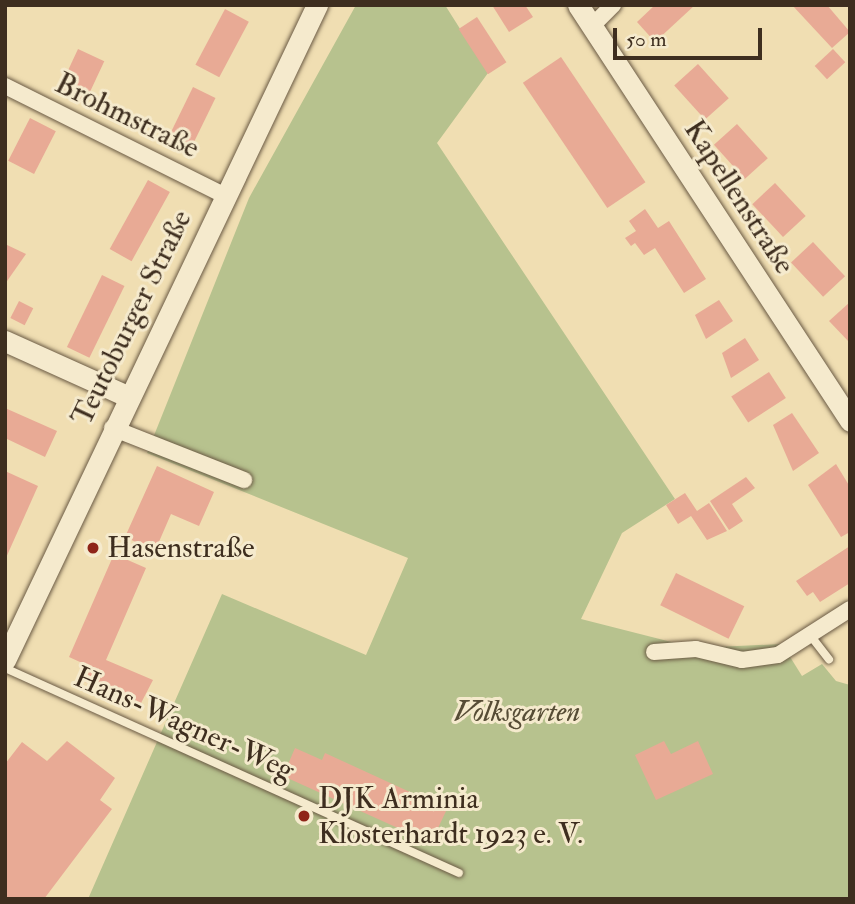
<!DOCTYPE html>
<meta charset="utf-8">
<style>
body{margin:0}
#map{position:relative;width:855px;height:904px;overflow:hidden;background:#f0deb2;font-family:"IM FELL Double Pica",serif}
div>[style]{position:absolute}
.green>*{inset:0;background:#b7c28e}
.building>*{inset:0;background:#e8aa95;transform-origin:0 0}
.roads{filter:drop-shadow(0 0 2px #6a5a44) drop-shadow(0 0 2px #6a5a44)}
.lane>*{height:8px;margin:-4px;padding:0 4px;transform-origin:4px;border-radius:4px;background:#f5eacd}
.street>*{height:16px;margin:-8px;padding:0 8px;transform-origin:8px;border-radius:8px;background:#f5eacd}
.secondary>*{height:21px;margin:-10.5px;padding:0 10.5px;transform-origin:10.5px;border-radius:10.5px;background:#f5eacd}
.dots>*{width:19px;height:19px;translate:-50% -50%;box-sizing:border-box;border:4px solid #f5eacd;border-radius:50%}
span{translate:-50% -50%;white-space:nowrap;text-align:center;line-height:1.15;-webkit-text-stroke:6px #f5eacd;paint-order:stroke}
.street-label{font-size:30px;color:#3e2e1f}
.poi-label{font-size:30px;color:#3e2e1f}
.left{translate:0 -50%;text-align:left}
.park-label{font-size:30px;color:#564c35;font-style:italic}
.frame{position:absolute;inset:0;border:7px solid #3e2e1f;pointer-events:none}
.scale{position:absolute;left:613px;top:28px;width:149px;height:32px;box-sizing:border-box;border:4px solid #3e2e1f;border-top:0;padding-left:9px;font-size:21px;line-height:24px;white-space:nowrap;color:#3e2e1f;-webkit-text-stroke:5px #f5eacd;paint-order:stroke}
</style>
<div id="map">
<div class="green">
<i style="clip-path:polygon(356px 5px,445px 5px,488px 73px,437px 143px,675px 499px,622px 533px,581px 619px,695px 648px,782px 644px,802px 676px,822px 664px,836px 681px,850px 685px,850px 899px,88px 899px,222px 594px,366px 655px,408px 558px,147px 453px,249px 198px)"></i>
</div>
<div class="building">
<i style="clip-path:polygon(492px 5px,525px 5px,533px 17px,509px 32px)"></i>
<i style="clip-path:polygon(655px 5px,695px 5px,655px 42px,637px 22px)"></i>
<i style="clip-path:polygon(792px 5px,827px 5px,850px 32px,832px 48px)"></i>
<i style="left:225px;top:9px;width:27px;height:63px;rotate:28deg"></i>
<i style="left:477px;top:17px;width:54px;height:22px;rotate:57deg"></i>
<i style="left:78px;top:49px;width:29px;height:48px;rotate:25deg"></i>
<i style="left:833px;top:49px;width:18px;height:25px;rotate:47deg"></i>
<i style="left:561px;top:57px;width:151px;height:46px;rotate:56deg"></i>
<i style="left:698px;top:64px;width:46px;height:32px;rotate:48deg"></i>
<i style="left:193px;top:87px;width:25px;height:64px;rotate:26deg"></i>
<i style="left:30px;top:118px;width:29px;height:48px;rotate:27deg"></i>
<i style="left:737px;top:124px;width:46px;height:31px;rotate:48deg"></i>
<i style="left:148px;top:180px;width:25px;height:79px;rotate:29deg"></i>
<i style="left:775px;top:183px;width:45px;height:31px;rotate:47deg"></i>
<i style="clip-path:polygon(645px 209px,658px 228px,669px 221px,706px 279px,684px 293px,655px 248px,644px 255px,635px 243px,631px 246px,625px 238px,636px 231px,629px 221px)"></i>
<i style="left:813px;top:242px;width:47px;height:30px;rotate:47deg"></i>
<i style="clip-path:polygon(5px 244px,26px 254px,5px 284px)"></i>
<i style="left:102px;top:275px;width:25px;height:80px;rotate:26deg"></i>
<i style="clip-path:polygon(719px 300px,733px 321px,706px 339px,695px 315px)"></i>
<i style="left:19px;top:301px;width:16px;height:19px;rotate:27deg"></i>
<i style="clip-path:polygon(850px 302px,850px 343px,829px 321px)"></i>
<i style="clip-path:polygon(745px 338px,759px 360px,731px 378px,722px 353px)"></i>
<i style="left:769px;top:372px;width:31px;height:45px;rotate:57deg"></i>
<i style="clip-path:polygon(5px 408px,57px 431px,45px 457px,5px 438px)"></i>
<i style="clip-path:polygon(792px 413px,819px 453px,793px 471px,773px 425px)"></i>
<i style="clip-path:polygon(836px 464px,850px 487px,850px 532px,841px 537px,808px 485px)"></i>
<i style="clip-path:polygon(157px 466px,214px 492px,199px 526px,171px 514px,155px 551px,125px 537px)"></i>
<i style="clip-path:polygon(5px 471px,38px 486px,5px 560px)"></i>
<i style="clip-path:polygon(746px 477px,755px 488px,732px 504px,743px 521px,729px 530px,710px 501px)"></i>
<i style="clip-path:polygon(685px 493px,697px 511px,709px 503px,727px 531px,707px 540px,691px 516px,678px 524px,666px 505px)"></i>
<i style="clip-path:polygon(850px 546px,850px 583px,820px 602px,813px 592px,807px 596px,796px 581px)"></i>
<i style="clip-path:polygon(114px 554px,146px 568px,106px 660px,153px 680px,140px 705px,85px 682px,91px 667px,69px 657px)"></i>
<i style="left:676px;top:573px;width:76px;height:36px;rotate:26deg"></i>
<i style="clip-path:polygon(67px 741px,115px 778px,100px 800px,112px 809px,44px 899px,5px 899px,5px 764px,22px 742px,47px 761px)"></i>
<i style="clip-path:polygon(664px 741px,671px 754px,698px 741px,713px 774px,656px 800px,635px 755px)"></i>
<i style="clip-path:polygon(295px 748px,322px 760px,325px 753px,447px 809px,431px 843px,283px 776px)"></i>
</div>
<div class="roads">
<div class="lane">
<i style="left:810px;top:635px;width:31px;rotate:52deg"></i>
<i style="left:5px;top:668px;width:498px;rotate:24.3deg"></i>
</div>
<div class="street">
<i style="left:592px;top:26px;width:30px;rotate:-45deg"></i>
<i style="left:5px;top:86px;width:245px;rotate:26.5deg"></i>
<i style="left:112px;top:428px;width:142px;rotate:21.5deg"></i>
<i style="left:654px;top:652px;width:42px;rotate:-4.1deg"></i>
<i style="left:696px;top:649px;width:47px;rotate:13.4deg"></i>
<i style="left:742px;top:660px;width:36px;rotate:-8deg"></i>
<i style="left:778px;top:655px;width:85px;rotate:-32.6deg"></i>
</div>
<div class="secondary">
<i style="left:578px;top:5px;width:497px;rotate:56.8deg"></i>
<i style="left:5px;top:341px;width:134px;rotate:24.3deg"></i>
<i style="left:5px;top:660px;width:726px;rotate:-64.53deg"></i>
</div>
</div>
<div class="dots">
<i style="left:93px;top:548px;background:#8f2418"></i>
<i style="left:304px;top:816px;background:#8f2418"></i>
</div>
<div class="street-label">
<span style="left:127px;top:116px;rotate:26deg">Brohmstraße</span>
<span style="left:739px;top:197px;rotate:57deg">Kapellenstraße</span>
<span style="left:132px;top:318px;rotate:-64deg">Teutoburger Straße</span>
<span style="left:184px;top:724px;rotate:24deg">Hans-Wagner-Weg</span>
</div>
<div class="poi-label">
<span class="left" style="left:107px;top:548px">Hasenstraße</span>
<span class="left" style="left:318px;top:816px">DJK Arminia<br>Klosterhardt 1923 e. V.</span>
</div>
<div class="park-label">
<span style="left:517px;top:712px">Volksgarten</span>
</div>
<div class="frame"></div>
<div class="scale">50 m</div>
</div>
